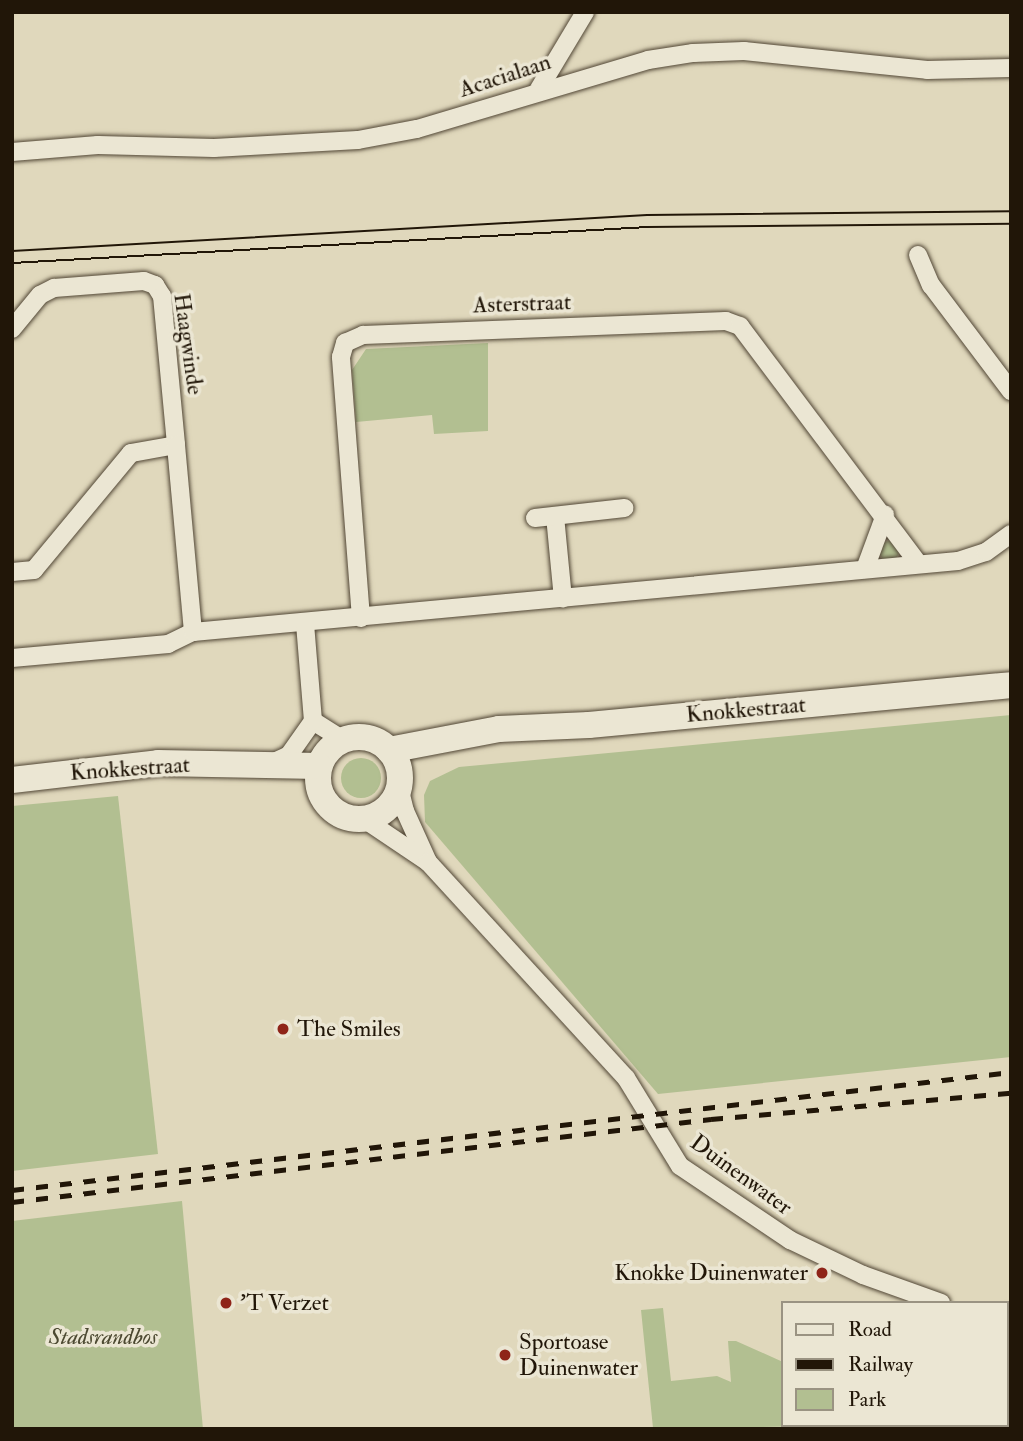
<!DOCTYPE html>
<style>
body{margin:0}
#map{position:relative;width:1023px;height:1441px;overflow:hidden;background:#e0d8bc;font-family:"IM FELL Double Pica",serif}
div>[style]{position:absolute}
.green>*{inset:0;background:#b2bf91;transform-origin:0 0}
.round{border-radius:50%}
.water>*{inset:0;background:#9ab6bc}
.roads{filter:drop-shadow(0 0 2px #514635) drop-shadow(0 0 2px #514635)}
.street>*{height:18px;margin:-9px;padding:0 9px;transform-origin:9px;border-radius:9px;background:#ebe6d3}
.secondary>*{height:26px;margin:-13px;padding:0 13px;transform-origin:13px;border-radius:13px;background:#ebe6d3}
.secondary>.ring{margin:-13px;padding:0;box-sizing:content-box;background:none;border:26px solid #ebe6d3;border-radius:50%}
.tram>*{height:2px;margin:-1px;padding:0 1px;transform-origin:1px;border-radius:1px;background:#211608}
.rail>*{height:5px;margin-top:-2.5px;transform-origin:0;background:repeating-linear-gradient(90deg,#211608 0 12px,transparent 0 24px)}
.dots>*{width:19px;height:19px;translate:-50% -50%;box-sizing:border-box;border:4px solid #ebe6d3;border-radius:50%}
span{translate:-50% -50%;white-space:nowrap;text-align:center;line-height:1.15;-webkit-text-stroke:7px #ebe6d3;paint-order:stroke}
.street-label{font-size:23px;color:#211608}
.poi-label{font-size:23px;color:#211608}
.left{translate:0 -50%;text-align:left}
.right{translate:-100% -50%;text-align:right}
.park-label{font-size:23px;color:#4c4931;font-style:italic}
.frame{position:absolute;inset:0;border:14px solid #211608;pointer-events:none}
.legend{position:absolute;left:781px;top:1301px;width:228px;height:126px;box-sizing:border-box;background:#ebe6d3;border:2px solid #9a9382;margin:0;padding:9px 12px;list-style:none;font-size:21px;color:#211608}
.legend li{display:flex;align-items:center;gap:14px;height:35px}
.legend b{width:35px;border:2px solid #9a9382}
</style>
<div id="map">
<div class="green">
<i style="clip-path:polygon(488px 343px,488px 431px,434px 434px,432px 415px,356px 422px,352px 370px,366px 349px)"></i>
<i class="round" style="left:879px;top:541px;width:20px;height:20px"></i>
<i style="clip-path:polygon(1011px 715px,1011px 1057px,658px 1094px,425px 822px,424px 795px,430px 781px,459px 767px)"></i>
<i class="round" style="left:341px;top:758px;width:40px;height:40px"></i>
<i style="clip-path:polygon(118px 796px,158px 1154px,12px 1171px,12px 806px)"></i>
<i style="clip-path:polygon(182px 1201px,203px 1429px,12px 1429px,12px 1221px)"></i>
<i style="clip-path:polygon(663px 1308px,671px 1381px,717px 1376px,731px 1382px,728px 1341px,736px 1341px,783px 1362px,783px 1425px,869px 1425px,647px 1429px,653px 1428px,641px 1310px)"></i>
<i style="left:1007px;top:1338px;width:4px;height:68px"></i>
</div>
<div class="water">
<i style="clip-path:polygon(1007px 1406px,1011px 1429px,860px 1429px,1007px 1425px)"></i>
</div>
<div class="roads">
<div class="street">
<i style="left:539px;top:89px;width:90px;rotate:-59.1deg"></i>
<i style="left:12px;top:152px;width:86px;rotate:-4.7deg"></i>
<i style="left:98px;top:145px;width:116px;rotate:1.5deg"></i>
<i style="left:214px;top:148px;width:144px;rotate:-3.2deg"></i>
<i style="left:358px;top:140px;width:60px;rotate:-10.6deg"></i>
<i style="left:417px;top:129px;width:241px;rotate:-16.6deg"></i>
<i style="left:648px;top:60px;width:46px;rotate:-8.8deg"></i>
<i style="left:693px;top:53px;width:51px;rotate:-2.2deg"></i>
<i style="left:744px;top:51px;width:184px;rotate:5.9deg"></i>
<i style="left:927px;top:70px;width:84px;rotate:-1.4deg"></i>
<i style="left:918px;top:255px;width:33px;rotate:67deg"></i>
<i style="left:931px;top:285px;width:133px;rotate:53deg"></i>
<i style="left:12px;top:329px;width:44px;rotate:-50.5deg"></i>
<i style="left:40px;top:295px;width:16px;rotate:-27deg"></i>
<i style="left:54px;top:288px;width:90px;rotate:-4.4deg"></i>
<i style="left:144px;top:281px;width:12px;rotate:20deg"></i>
<i style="left:155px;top:285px;width:13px;rotate:58deg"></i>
<i style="left:162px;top:296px;width:150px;rotate:84.6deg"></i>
<i style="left:176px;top:445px;width:46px;rotate:169.9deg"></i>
<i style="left:131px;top:453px;width:152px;rotate:129.7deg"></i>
<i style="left:34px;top:570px;width:22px;rotate:175deg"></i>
<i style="left:555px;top:516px;width:83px;rotate:84.5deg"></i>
<i style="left:535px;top:518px;width:90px;rotate:-6.4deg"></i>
<i style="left:865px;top:569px;width:58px;rotate:-69.7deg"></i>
<i style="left:361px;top:618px;width:262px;rotate:-94.4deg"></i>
<i style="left:341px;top:357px;width:15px;rotate:-74deg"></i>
<i style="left:345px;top:343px;width:20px;rotate:-24deg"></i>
<i style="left:363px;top:335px;width:363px;rotate:-2.2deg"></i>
<i style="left:726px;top:321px;width:15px;rotate:20deg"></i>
<i style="left:740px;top:326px;width:296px;rotate:53.1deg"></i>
<i style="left:193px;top:632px;width:768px;rotate:-5.3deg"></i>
<i style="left:958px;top:561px;width:29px;rotate:-18deg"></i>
<i style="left:986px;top:552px;width:31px;rotate:-36deg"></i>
<i style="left:12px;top:658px;width:157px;rotate:-5.1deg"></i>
<i style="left:168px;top:644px;width:28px;rotate:-26deg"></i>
<i style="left:193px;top:632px;width:188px;rotate:-95.2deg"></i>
<i style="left:313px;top:721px;width:36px;rotate:32deg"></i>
<i style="left:270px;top:764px;width:21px;rotate:-25deg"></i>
<i style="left:289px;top:755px;width:42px;rotate:-54.8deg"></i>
<i style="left:313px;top:721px;width:98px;rotate:-94.7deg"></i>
<i style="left:399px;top:787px;width:25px;rotate:76deg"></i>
<i style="left:405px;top:811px;width:56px;rotate:65.7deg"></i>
<i style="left:364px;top:819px;width:77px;rotate:33.9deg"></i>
<i style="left:428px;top:862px;width:293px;rotate:47.5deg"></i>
<i style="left:626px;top:1078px;width:103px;rotate:58.5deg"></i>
<i style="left:680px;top:1166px;width:133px;rotate:33.9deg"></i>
<i style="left:790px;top:1240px;width:81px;rotate:25.6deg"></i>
<i style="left:863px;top:1275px;width:83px;rotate:19.7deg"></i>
<i style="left:1007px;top:1316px;width:4px"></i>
</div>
<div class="secondary">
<i class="ring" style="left:318px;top:737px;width:56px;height:56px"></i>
<i style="left:389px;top:750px;width:112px;rotate:-10.8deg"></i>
<i style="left:499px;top:729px;width:90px;rotate:-2.5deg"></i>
<i style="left:589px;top:725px;width:424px;rotate:-5.4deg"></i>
<i style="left:12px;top:780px;width:147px;rotate:-6.6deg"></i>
<i style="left:158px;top:763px;width:161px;rotate:1.1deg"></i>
</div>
</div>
<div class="tram">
<i style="left:12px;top:251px;width:636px;rotate:-3.24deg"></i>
<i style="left:647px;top:215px;width:364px;rotate:-0.6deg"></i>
<i style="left:12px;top:263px;width:637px;rotate:-3.24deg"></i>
<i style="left:648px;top:227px;width:363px;rotate:-0.5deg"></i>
</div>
<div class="rail">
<i style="left:12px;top:1190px;width:1006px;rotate:-6.74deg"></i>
<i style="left:12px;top:1202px;width:704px;rotate:-6.77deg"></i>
<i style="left:711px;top:1119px;width:301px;rotate:-5deg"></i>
</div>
<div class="dots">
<i style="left:283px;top:1029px;background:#8f2418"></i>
<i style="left:822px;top:1273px;background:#8f2418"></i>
<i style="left:226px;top:1303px;background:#8f2418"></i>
<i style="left:505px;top:1355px;background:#8f2418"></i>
</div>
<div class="street-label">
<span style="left:505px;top:76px;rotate:-18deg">Acacialaan</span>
<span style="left:522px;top:304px;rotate:-2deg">Asterstraat</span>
<span style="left:188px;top:344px;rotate:82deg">Haagwinde</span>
<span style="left:746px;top:710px;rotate:-5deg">Knokkestraat</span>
<span style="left:130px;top:769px;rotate:-4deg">Knokkestraat</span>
<span style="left:741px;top:1175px;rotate:36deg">Duinenwater</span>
</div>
<div class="poi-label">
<span class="left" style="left:297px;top:1029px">The Smiles</span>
<span class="right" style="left:808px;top:1273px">Knokke Duinenwater</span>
<span class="left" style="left:240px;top:1303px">'T Verzet</span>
<span class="left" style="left:519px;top:1355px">Sportoase<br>Duinenwater</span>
</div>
<div class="park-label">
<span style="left:103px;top:1337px">Stadsrandbos</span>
</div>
<div class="frame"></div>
<ul class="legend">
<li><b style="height:9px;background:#ebe6d3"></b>Road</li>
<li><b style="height:9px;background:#211608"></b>Railway</li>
<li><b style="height:19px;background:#b2bf91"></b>Park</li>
</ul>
</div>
